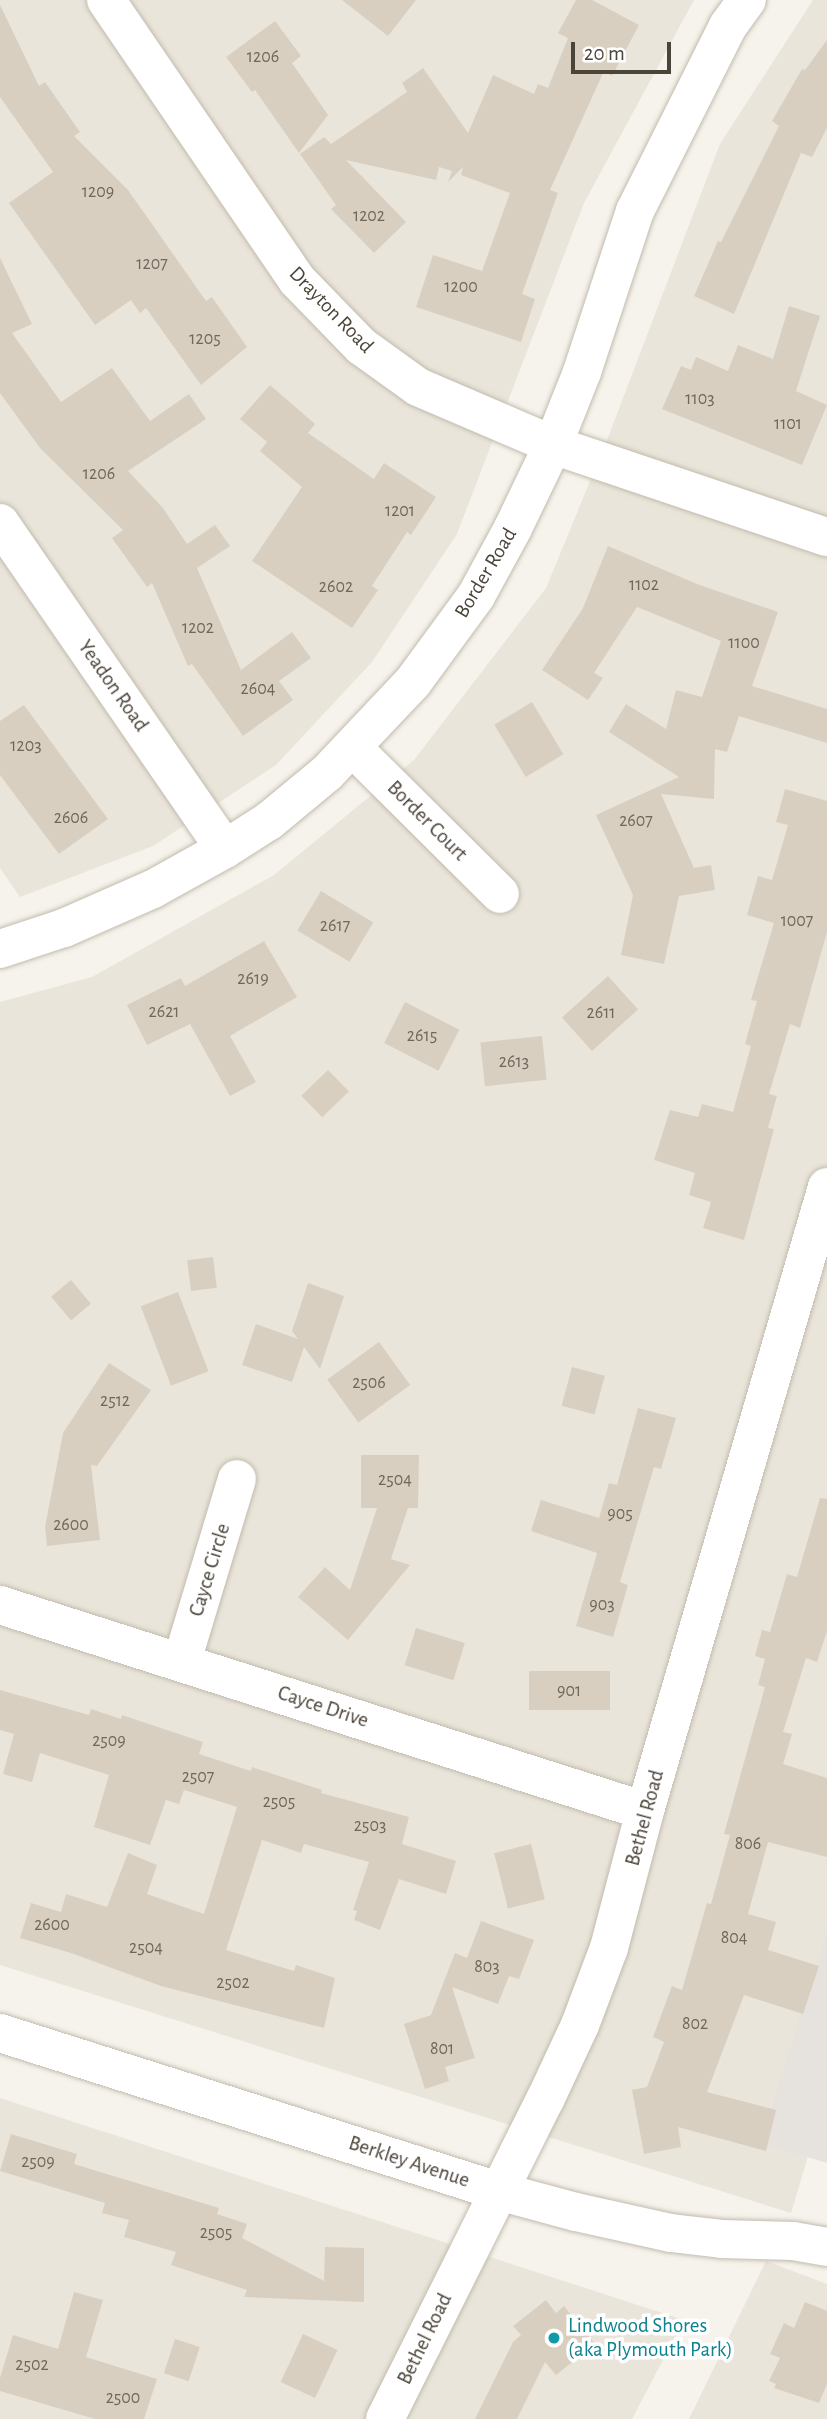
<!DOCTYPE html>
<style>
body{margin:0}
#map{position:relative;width:827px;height:2419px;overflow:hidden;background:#f6f3ec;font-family:"Alegreya Sans",sans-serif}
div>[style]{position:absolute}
.residential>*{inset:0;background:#eae5da}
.industrial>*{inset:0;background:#e6e2dd}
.building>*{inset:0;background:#d8cfc1;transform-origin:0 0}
.roads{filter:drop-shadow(0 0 2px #c2bbae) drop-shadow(0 0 2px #c2bbae)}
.minor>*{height:38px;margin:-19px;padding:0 19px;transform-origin:19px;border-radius:19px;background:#fff}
.dots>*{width:19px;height:19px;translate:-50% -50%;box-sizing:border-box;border:4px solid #fff;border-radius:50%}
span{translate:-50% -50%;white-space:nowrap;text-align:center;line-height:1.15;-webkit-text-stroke:7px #fff;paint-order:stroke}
.number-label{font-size:18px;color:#6e675b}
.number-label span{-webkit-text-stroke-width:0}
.street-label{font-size:21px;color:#4b4439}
.culture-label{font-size:21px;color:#0d838f}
.left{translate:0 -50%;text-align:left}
.scale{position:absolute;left:571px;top:42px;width:100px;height:32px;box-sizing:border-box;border:4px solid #4b4439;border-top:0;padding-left:9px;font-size:21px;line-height:24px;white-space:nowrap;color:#4b4439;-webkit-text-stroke:5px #fff;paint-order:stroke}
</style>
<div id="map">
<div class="residential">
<i style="clip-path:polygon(0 0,694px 0,584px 203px,457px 534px,372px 662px,276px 765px,153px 846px,20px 897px,0 868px)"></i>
<i style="clip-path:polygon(813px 0,827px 0,827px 2093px,791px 2213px,0 1965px,0 1002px,92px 977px,274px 875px,414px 760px,546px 588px,607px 440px,720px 144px)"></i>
<i style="clip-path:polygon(0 2098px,684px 2320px,632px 2419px,0 2419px)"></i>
<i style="clip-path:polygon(766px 2261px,827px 2284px,827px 2419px,689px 2419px)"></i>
</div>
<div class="industrial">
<i style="clip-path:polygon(827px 1931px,827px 2163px,760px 2143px)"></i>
</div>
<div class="building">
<i style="clip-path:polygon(342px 0,416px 0,388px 36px)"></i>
<i style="clip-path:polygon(576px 0,592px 0,639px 25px,612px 76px,604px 71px,550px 190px,558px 193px,522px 294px,535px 299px,521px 342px,416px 307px,433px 255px,482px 271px,510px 193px,461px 175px,463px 167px,448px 182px,452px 171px,439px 167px,436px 180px,346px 160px,406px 222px,374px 253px,331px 209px,336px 205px,300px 154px,324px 137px,331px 144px,407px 92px,402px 83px,423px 68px,468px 133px,493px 75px,534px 94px,538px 84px,548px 88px,568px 38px,558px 33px)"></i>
<i style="clip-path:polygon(0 5px,39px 86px,45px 82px,80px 132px,74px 136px,128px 190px,206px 301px,212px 297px,247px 347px,201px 385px,146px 308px,140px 313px,131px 300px,95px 325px,9px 203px,53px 172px,0 97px)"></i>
<i style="clip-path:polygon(275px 21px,301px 56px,292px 63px,328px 115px,299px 153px,255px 90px,252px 92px,226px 57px)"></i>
<i style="clip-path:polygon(827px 40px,827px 128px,812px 157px,801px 153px,734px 314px,694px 296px,718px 241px,721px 242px,779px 126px,772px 121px,802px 69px,805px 70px)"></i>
<i style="clip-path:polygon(0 258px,32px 324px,12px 333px,61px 402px,112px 368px,150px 421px,189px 394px,206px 419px,128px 471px,163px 508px,187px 544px,215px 525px,230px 546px,197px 568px,241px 670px,292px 632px,311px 658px,279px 681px,293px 700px,243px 736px,192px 664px,188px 666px,152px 583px,147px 587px,112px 538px,123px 530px,40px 448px,0 393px)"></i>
<i style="clip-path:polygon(789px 306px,820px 316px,796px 391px,827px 405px,802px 465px,662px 409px,681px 366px,691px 370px,696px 357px,728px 371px,738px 345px,773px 359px)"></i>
<i style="clip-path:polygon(270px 385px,315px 424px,308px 433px,374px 479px,384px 463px,436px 497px,411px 535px,407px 532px,372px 586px,378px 590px,352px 628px,252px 561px,302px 487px,260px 451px,267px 442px,240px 419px)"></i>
<i style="clip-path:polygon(608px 546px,697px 584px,778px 612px,752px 686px,827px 709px,827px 743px,739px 716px,727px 752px,715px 749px,714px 799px,661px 794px,694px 868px,711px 865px,715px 890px,679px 896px,664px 964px,621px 955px,633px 895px,596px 815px,679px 777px,609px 732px,626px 704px,666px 729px,676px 690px,702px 697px,721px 641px,637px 607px,594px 673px,603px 678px,588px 700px,542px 670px,583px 608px)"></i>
<i style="left:532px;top:702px;width:61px;height:44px;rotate:59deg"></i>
<i style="clip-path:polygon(24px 705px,108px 819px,59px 854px,0 775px,0 721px)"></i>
<i style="clip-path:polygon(785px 789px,827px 801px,827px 932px,800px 1028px,790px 1024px,769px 1094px,777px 1096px,768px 1128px,774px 1129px,744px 1240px,703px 1228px,711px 1202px,689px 1195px,695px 1173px,654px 1160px,670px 1110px,698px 1117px,702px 1104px,733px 1112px,751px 1046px,745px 1044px,757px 1001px,751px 1000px,774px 923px,747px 915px,758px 876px,772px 880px,788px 825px,776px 822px)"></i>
<i style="left:321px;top:891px;width:61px;height:46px;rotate:31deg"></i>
<i style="clip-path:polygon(264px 941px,297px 997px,230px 1036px,256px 1082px,230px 1096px,190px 1024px,147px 1045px,127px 1005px,181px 978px,185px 986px)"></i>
<i style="left:608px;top:976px;width:45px;height:62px;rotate:48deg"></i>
<i style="left:405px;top:1002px;width:61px;height:46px;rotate:27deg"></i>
<i style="left:542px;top:1036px;width:44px;height:62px;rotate:84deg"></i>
<i style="left:328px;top:1070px;width:30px;height:37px;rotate:46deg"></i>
<i style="left:213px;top:1257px;width:31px;height:26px;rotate:83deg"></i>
<i style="left:71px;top:1280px;width:31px;height:26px;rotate:50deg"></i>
<i style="clip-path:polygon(308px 1283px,344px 1296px,320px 1369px,304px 1347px,292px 1382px,242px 1365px,256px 1324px,298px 1339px,292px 1331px)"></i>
<i style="left:178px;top:1292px;width:85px;height:40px;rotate:69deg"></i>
<i style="left:379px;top:1342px;width:53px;height:64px;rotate:54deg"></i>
<i style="clip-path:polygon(109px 1363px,151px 1390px,97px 1466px,91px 1465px,100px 1540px,47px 1546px,45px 1527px,63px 1433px)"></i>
<i style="left:572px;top:1367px;width:34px;height:40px;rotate:15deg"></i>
<i style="clip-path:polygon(638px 1408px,676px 1418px,661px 1469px,654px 1467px,620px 1582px,628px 1585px,613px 1637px,576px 1626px,597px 1553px,531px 1531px,541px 1500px,599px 1518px,609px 1483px,617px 1485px)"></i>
<i style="clip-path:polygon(361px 1455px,419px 1455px,418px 1508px,408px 1508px,391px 1559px,410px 1565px,348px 1640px,298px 1597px,325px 1567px,350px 1590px,377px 1508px,361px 1508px)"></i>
<i style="clip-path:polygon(820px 1498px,827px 1499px,827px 1631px,817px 1662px,806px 1658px,783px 1732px,792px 1734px,783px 1764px,827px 1778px,827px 1857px,768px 1842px,748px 1914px,776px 1922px,768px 1950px,819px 1966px,803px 2014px,744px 1995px,707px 2092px,776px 2110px,766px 2151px,678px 2127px,681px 2147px,644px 2154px,632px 2090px,647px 2087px,664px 2042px,653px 2037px,672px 1986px,682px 1990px,707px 1903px,711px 1904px,730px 1835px,724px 1834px,765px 1687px,758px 1685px,765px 1659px,755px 1656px,762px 1630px,770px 1632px,787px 1574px,797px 1577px)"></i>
<i style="left:416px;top:1628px;width:51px;height:39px;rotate:17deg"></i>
<i style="left:529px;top:1671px;width:81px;height:39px"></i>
<i style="clip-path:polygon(0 1690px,89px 1715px,91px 1709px,121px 1719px,122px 1715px,203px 1742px,199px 1754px,251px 1771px,252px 1767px,322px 1790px,321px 1793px,409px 1817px,402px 1844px,456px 1861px,446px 1894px,399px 1879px,380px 1930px,354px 1920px,357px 1911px,353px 1910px,369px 1862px,304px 1844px,301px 1853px,262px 1840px,226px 1950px,294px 1971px,296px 1965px,335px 1978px,324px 2028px,161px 1986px,71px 1953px,20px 1938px,31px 1903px,61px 1912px,66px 1894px,107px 1907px,128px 1853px,157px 1865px,147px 1894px,204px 1914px,237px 1807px,184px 1790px,179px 1804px,166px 1800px,150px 1845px,94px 1827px,109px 1775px,40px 1753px,32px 1782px,3px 1774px,14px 1734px,0 1730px)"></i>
<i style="left:531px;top:1844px;width:57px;height:38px;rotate:76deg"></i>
<i style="clip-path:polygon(481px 1921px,534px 1940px,519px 1979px,509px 1976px,498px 2004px,452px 1987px,475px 2058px,445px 2067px,449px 2081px,425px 2089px,404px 2024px,431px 2015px,455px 1953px,467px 1958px)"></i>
<i style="clip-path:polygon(11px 2134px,77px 2154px,74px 2164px,219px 2208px,217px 2214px,247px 2224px,242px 2238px,324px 2281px,325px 2247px,364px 2248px,364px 2302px,244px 2297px,247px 2290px,171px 2265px,176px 2252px,124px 2237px,129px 2220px,102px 2213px,105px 2203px,0 2171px)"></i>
<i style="clip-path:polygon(74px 2292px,103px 2300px,86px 2357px,157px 2379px,144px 2419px,95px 2419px,0 2391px,0 2378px,13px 2335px,58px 2349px)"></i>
<i style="clip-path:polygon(546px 2300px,556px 2313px,564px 2306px,595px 2344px,556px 2375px,545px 2362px,517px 2419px,475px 2419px,513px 2342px,521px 2335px,513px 2326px)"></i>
<i style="clip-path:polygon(805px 2302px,827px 2311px,827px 2384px,819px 2403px,774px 2388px,776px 2384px,769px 2381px,780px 2358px,770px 2354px,784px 2323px,794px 2328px)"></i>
<i style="left:303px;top:2334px;width:38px;height:53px;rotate:25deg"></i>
<i style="left:175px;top:2339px;width:26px;height:36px;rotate:18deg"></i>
</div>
<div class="roads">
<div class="minor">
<i style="left:106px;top:0;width:339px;rotate:55.7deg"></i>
<i style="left:297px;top:280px;width:92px;rotate:45.9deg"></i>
<i style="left:361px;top:346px;width:70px;rotate:35.7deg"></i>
<i style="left:418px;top:387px;width:147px;rotate:23.2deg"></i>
<i style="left:553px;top:445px;width:289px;rotate:18.6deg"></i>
<i style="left:0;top:523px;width:396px;rotate:55.4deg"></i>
<i style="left:353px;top:748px;width:207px;rotate:44.8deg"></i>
<i style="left:0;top:949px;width:67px;rotate:-18.2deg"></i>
<i style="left:64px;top:928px;width:97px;rotate:-23.7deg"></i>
<i style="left:153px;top:889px;width:82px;rotate:-29.1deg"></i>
<i style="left:225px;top:849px;width:52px;rotate:-32.5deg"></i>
<i style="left:269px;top:821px;width:75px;rotate:-39.6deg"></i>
<i style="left:327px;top:773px;width:125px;rotate:-46.6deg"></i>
<i style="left:413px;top:682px;width:107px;rotate:-53.8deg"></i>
<i style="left:476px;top:596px;width:77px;rotate:-61.4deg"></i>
<i style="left:513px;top:528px;width:92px;rotate:-64.3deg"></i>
<i style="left:553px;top:445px;width:79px;rotate:-68.3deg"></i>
<i style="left:582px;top:372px;width:169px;rotate:-71.8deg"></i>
<i style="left:635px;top:211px;width:207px;rotate:-63.3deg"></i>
<i style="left:728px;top:26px;width:32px;rotate:-54deg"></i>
<i style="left:0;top:1605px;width:677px;rotate:17.71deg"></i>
<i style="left:182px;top:1661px;width:190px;rotate:-73.2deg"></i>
<i style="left:0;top:2033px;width:522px;rotate:17.6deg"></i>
<i style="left:498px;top:2191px;width:81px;rotate:15.1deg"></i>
<i style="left:576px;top:2212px;width:97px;rotate:12.5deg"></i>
<i style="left:671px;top:2233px;width:51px;rotate:6.7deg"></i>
<i style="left:722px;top:2239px;width:71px;rotate:1.6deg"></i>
<i style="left:793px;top:2241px;width:35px;rotate:10deg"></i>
<i style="left:385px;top:2419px;width:357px;rotate:-63.4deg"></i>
<i style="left:545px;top:2100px;width:83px;rotate:-65deg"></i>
<i style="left:580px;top:2025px;width:82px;rotate:-69.4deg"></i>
<i style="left:609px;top:1948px;width:142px;rotate:-75.3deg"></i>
<i style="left:645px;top:1811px;width:650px;rotate:-73.74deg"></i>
</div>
</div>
<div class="dots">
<i style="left:554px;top:2338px;background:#0f9aa8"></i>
</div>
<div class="number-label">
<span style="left:263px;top:57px">1206</span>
<span style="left:98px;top:192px">1209</span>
<span style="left:369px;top:216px">1202</span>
<span style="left:152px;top:264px">1207</span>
<span style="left:461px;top:287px">1200</span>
<span style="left:205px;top:339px">1205</span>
<span style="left:700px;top:399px">1103</span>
<span style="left:788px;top:424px">1101</span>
<span style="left:99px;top:474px">1206</span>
<span style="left:400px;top:511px">1201</span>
<span style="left:644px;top:585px">1102</span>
<span style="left:336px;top:587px">2602</span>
<span style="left:198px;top:628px">1202</span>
<span style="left:744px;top:643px">1100</span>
<span style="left:258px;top:689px">2604</span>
<span style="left:26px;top:746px">1203</span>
<span style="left:71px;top:818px">2606</span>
<span style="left:636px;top:821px">2607</span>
<span style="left:797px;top:921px">1007</span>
<span style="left:335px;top:926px">2617</span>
<span style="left:253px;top:979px">2619</span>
<span style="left:164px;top:1012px">2621</span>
<span style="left:601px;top:1013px">2611</span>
<span style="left:422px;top:1036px">2615</span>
<span style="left:514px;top:1062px">2613</span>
<span style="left:369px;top:1383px">2506</span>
<span style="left:115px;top:1401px">2512</span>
<span style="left:395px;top:1480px">2504</span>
<span style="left:620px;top:1514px">905</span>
<span style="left:71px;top:1525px">2600</span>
<span style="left:602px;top:1605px">903</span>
<span style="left:569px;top:1691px">901</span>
<span style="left:109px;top:1741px">2509</span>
<span style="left:198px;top:1777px">2507</span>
<span style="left:279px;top:1802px">2505</span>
<span style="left:370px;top:1826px">2503</span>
<span style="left:748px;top:1844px">806</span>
<span style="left:52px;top:1925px">2600</span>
<span style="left:734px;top:1938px">804</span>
<span style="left:146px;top:1948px">2504</span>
<span style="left:487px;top:1967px">803</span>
<span style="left:233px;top:1983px">2502</span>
<span style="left:695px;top:2024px">802</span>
<span style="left:442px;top:2049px">801</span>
<span style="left:38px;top:2162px">2509</span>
<span style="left:216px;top:2233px">2505</span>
<span style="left:32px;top:2365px">2502</span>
<span style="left:123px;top:2398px">2500</span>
</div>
<div class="street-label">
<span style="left:331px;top:310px;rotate:46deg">Drayton Road</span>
<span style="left:486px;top:573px;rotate:-59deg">Border Road</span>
<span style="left:113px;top:686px;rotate:55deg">Yeadon Road</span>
<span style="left:427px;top:821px;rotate:45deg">Border Court</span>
<span style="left:210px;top:1570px;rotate:-73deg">Cayce Circle</span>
<span style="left:323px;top:1707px;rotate:18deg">Cayce Drive</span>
<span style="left:645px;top:1818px;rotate:-75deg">Bethel Road</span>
<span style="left:409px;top:2162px;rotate:18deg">Berkley Avenue</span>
<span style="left:425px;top:2339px;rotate:-64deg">Bethel Road</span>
</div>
<div class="culture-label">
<span class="left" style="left:568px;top:2338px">Lindwood Shores<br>(aka Plymouth Park)</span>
</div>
<div class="scale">20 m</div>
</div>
